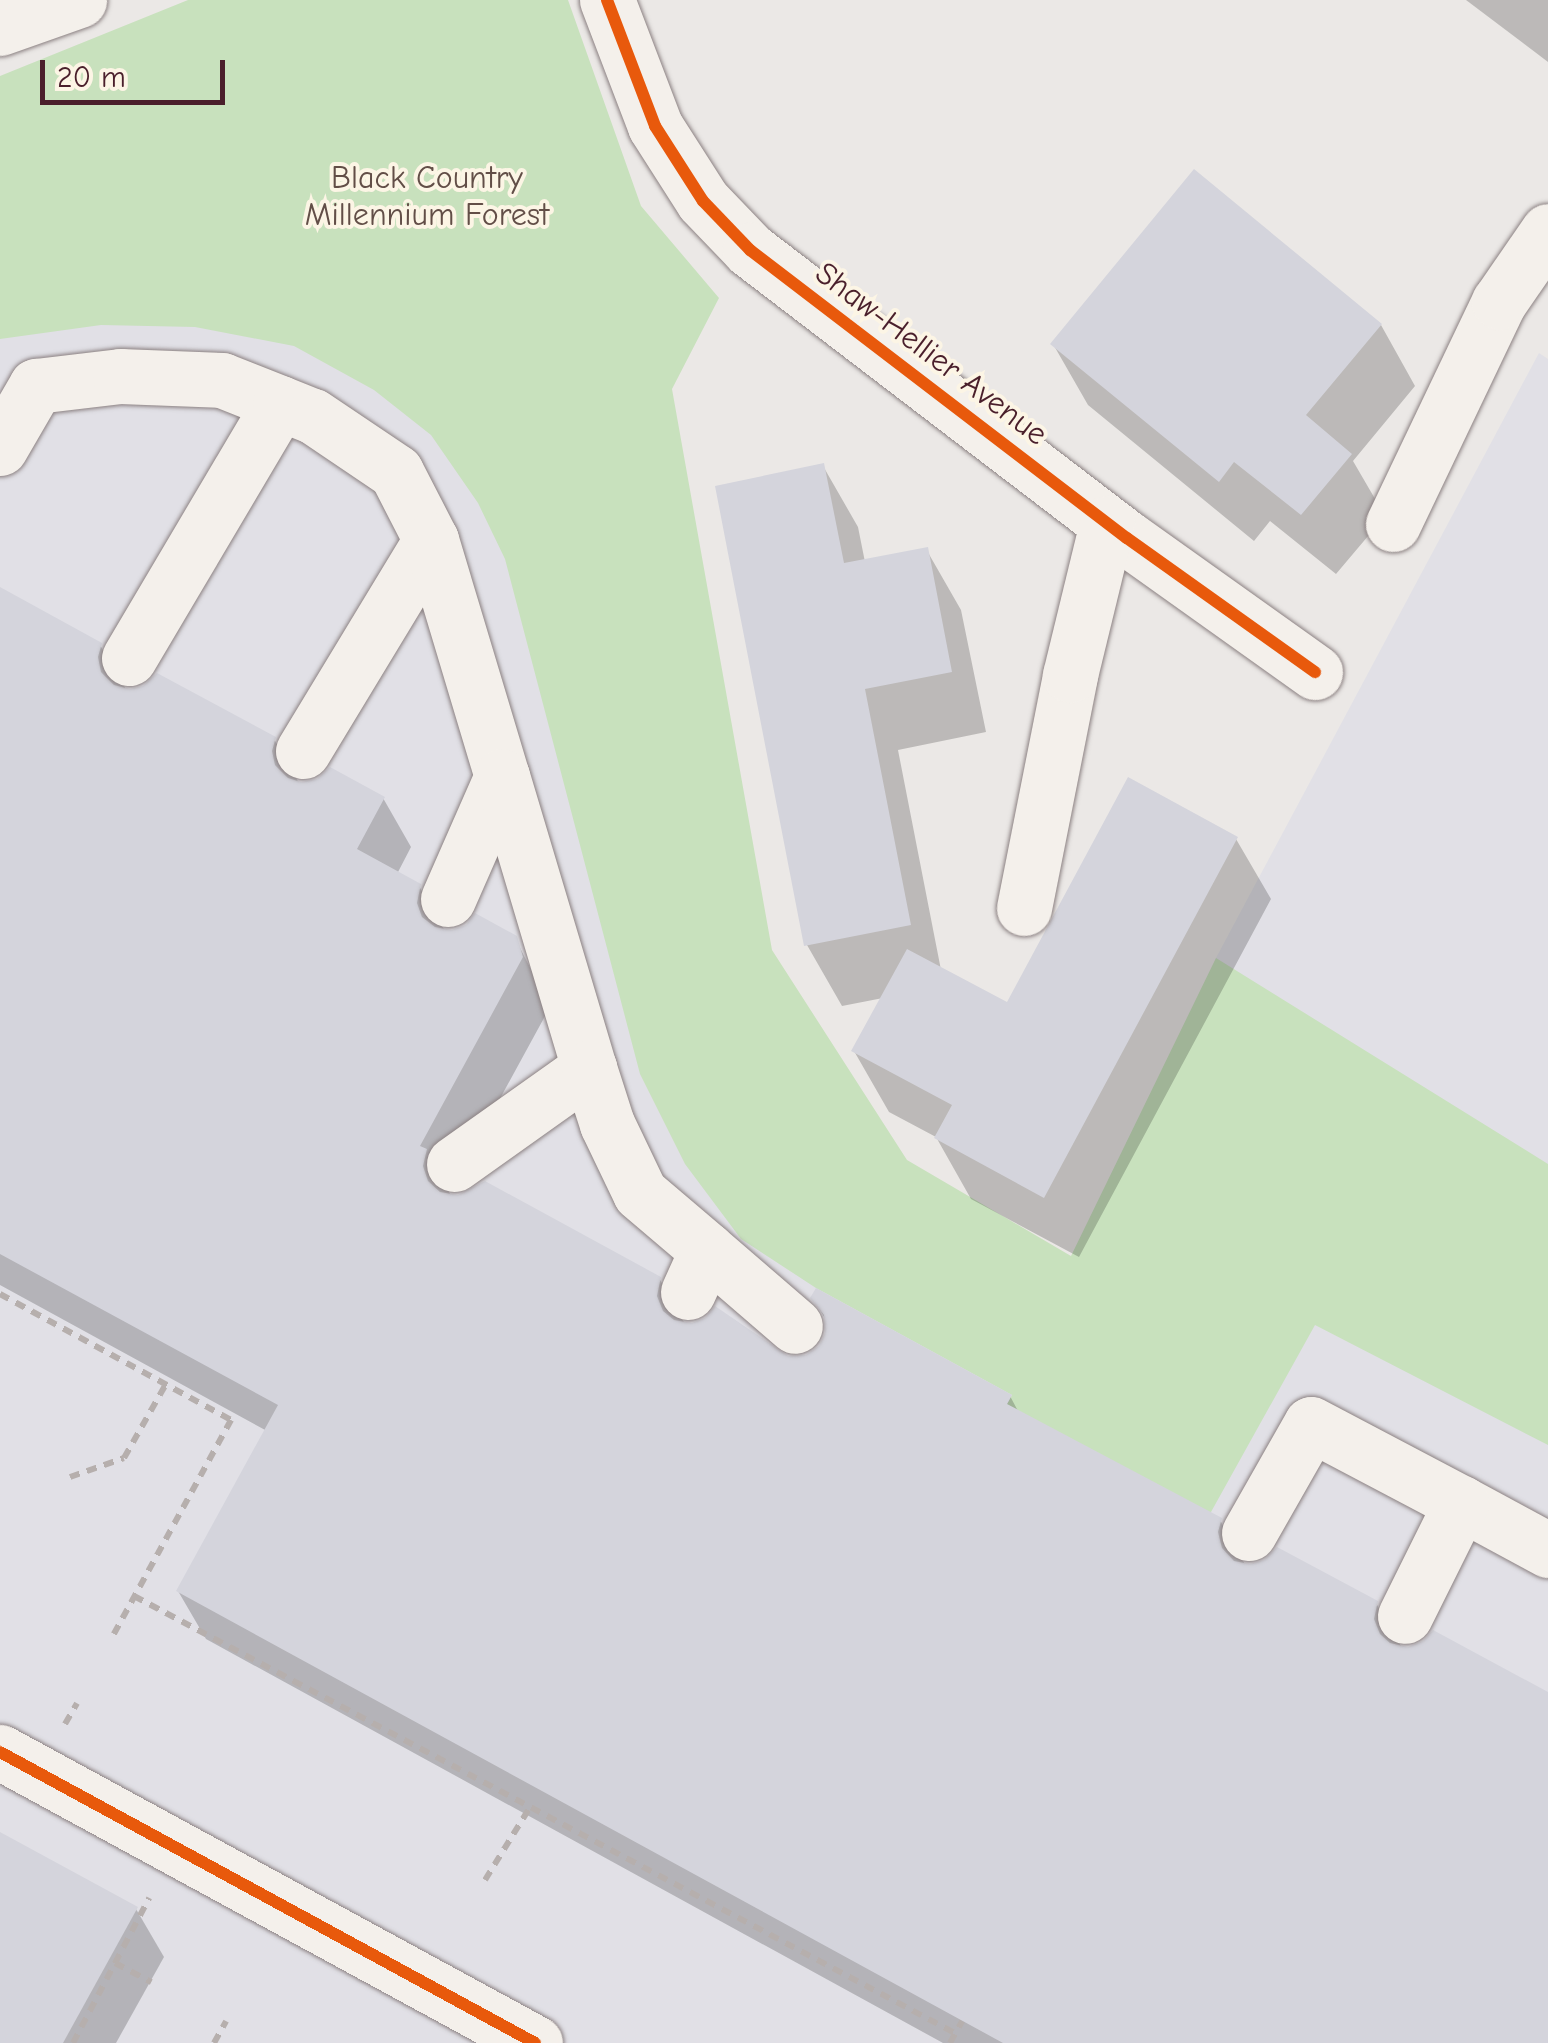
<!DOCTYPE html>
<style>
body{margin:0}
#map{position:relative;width:1548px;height:2043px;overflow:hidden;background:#ebe8e6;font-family:"Comic Neue",sans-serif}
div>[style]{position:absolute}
.built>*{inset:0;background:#e1e0e6}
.green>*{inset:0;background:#c8e1bd}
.shadow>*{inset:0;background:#0003}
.building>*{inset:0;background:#d4d4dc}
.path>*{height:6px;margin-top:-3px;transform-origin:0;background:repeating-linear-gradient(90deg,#b6afad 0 10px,transparent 0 18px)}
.roads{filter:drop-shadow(0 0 2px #8b8182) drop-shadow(0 0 2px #8b8182)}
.minor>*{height:55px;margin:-27.5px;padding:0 27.5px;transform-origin:27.5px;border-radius:27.5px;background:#f4f0eb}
.cycleway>*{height:12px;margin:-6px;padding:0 6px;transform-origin:6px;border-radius:6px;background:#e8590c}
span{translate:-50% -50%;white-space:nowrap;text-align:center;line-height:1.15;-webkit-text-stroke:8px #fcf5e5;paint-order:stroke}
.park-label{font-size:32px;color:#624e47}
.street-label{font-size:32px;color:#4a1f2b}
.scale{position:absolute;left:40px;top:60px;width:185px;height:45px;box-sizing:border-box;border:5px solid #4a1f2b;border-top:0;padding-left:12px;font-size:30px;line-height:35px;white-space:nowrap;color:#4a1f2b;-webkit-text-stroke:8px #fcf5e5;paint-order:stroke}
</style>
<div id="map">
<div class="built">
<i style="clip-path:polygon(377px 0,802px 1114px,1078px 1316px,1216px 958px,1539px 353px,1548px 359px,1548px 2043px,0 2043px,0 132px)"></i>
</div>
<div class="green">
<i style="clip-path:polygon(188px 0,568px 0,641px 206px,719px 298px,672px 389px,772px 950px,907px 1160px,1071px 1256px,1216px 958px,1548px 1164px,1548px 1445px,1315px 1325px,1211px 1512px,924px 1556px,1012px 1395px,816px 1288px,741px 1239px,685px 1164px,640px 1074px,505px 559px,478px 503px,431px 435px,374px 390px,294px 346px,195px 327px,101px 325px,0 339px,0 76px)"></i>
</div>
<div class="shadow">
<i style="clip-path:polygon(1466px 0,1548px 0,1548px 62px)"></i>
<i style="clip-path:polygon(1381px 325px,1415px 386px,1353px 461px,1385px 516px,1336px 574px,1270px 521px,1254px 541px,1088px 405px,1053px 344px)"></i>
<i style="clip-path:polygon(823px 466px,858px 527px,865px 562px,926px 549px,961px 610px,986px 732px,898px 750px,941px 970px,1008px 1006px,1236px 839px,1271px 899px,1079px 1257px,971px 1199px,936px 1137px,889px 1112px,854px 1051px,883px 998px,842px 1006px,807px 945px)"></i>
<i style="clip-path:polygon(0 590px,100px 645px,127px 691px,274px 739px,300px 785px,383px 798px,411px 847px,397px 874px,419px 886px,445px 931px,515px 938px,550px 1007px,449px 1192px,451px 1196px,659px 1278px,685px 1324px,788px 1359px,807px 1358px,821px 1347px,828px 1333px,827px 1322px,813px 1298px,1010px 1396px,1019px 1413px,1220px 1520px,1246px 1566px,1376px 1603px,1402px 1648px,1548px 1695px,1548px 2043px,943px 2043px,206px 1639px,178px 1591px,267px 1431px,0 1285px)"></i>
<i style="clip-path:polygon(0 1835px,136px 1909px,164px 1957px,116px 2043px,0 2043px)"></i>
</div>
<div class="building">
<i style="clip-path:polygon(1194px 169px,1382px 324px,1306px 415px,1352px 454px,1301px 515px,1234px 462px,1219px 482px,1050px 344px)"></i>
<i style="clip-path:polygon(824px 463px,844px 563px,928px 547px,952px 672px,865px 689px,911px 925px,804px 946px,715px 486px)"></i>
<i style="clip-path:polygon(0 587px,102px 643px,98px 657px,101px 672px,114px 685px,130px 689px,143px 686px,157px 673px,276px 737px,272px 751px,275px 765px,288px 778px,301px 782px,317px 779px,330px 767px,385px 797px,357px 849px,421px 884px,417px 903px,422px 917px,435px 927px,452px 930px,466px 925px,475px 913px,517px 936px,523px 957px,420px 1146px,427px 1149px,423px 1166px,428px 1181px,440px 1192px,458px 1195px,485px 1181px,661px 1277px,657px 1296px,663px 1311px,674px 1320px,692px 1323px,705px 1318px,715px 1306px,788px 1356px,806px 1355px,819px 1346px,825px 1333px,824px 1315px,810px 1298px,816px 1288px,1012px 1395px,1007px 1404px,1222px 1518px,1218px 1532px,1222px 1548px,1234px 1561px,1250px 1564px,1264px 1560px,1277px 1547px,1378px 1601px,1374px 1619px,1380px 1634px,1390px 1643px,1408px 1647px,1423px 1641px,1433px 1630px,1548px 1692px,1548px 2043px,1003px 2043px,176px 1591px,278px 1405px,0 1254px)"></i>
<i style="clip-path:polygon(1128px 777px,1238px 837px,1044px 1198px,934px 1138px,952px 1105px,851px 1051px,907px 949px,1007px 1002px)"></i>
<i style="clip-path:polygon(0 1832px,138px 1907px,63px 2043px,0 2043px)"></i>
</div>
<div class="path">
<i style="left:0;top:1294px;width:263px;rotate:28.6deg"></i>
<i style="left:231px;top:1420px;width:244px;rotate:118.7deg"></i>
<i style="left:70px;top:1477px;width:57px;rotate:-19.4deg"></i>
<i style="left:124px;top:1458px;width:85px;rotate:-60.4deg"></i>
<i style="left:134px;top:1596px;width:930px;rotate:28.03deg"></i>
<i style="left:65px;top:1724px;width:24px;rotate:-60deg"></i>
<i style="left:485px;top:1880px;width:86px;rotate:-58.3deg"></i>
<i style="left:115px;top:1963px;width:41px;rotate:27.8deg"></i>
<i style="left:73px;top:2043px;width:164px;rotate:-62.3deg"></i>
<i style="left:214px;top:2043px;width:25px;rotate:-61deg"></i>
<i style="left:950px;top:2043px;width:25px;rotate:-61deg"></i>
</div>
<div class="roads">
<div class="minor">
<i style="left:607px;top:0;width:135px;rotate:69.1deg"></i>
<i style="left:655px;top:126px;width:89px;rotate:57.4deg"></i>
<i style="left:703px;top:201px;width:68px;rotate:46.2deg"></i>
<i style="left:750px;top:250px;width:474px;rotate:37.4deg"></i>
<i style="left:1127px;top:538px;width:231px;rotate:35.5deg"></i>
<i style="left:0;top:28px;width:84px;rotate:-19.5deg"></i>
<i style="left:0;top:448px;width:72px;rotate:-59.9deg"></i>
<i style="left:36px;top:386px;width:85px;rotate:-6.8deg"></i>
<i style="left:120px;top:376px;width:102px;rotate:2.2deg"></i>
<i style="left:222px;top:380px;width:62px;rotate:21.6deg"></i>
<i style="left:1393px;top:524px;width:246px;rotate:-64.5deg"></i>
<i style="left:1499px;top:302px;width:86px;rotate:-55.4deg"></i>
<i style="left:129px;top:658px;width:296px;rotate:-59.4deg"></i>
<i style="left:280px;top:403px;width:35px;rotate:22deg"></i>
<i style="left:313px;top:416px;width:100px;rotate:34deg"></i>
<i style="left:396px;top:472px;width:76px;rotate:62.8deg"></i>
<i style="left:303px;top:751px;width:247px;rotate:-58.8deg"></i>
<i style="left:431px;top:540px;width:246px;rotate:73.3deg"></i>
<i style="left:448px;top:899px;width:134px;rotate:-66.3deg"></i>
<i style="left:502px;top:776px;width:305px;rotate:73.4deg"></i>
<i style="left:1024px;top:908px;width:237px;rotate:-78.8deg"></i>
<i style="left:1070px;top:675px;width:156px;rotate:-76.3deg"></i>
<i style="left:454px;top:1164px;width:166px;rotate:-35.4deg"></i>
<i style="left:589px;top:1068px;width:59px;rotate:72.2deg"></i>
<i style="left:607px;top:1124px;width:76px;rotate:64.4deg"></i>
<i style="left:640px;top:1193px;width:88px;rotate:40.4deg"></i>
<i style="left:688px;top:1292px;width:46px;rotate:-65.7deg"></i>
<i style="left:707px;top:1250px;width:116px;rotate:40.8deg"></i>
<i style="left:1461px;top:1503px;width:99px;rotate:28.4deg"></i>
<i style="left:1249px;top:1533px;width:125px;rotate:-60.4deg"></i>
<i style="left:1311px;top:1424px;width:170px;rotate:27.8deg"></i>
<i style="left:1461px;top:1503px;width:126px;rotate:116.4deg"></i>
<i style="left:0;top:1752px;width:609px;rotate:28.54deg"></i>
</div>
</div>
<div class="cycleway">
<i style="left:607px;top:0;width:135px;rotate:69.1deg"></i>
<i style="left:655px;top:126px;width:89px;rotate:57.4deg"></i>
<i style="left:703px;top:201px;width:68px;rotate:46.2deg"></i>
<i style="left:750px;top:250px;width:474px;rotate:37.4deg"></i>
<i style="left:1127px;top:538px;width:231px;rotate:35.5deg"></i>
<i style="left:0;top:1752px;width:609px;rotate:28.54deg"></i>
</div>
<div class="park-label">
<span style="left:427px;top:197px">Black Country<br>Millennium Forest</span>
</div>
<div class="street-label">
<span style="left:931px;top:354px;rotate:37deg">Shaw-Hellier Avenue</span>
</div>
<div class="scale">20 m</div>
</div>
